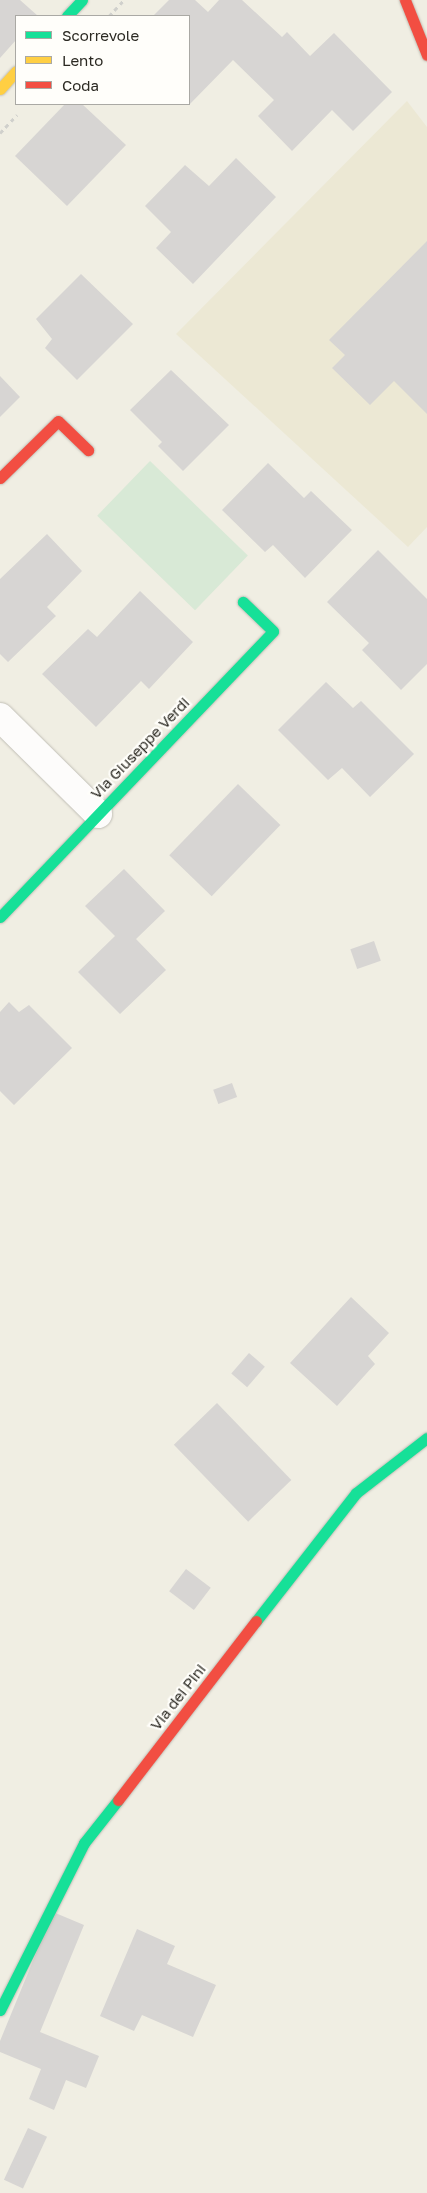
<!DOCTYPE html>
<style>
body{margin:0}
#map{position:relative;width:427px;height:2193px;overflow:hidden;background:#f0eee3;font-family:"Golos Text",sans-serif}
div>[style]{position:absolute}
.built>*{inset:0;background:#ece8d4}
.green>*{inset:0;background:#d8e9d6;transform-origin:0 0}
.building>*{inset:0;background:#d7d5d3;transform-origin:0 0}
.path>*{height:3px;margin-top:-1.5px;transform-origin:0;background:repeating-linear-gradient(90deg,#d0d0cc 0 4px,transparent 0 8px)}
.roads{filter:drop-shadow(0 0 1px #c1bfb6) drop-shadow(0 0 1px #c1bfb6)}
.street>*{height:28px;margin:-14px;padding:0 14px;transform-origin:14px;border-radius:14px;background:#fdfcfb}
.fast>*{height:11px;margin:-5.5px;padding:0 5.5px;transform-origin:5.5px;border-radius:5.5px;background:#16e098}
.slow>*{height:11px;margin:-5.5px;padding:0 5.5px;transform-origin:5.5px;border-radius:5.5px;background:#ffcf43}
.jam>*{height:11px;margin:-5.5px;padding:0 5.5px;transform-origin:5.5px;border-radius:5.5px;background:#f24e42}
span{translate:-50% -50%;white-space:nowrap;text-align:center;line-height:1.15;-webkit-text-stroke:4.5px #fffefa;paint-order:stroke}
.street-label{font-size:15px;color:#2b2922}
.legend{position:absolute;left:15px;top:15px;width:175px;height:90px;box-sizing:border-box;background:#fffefa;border:1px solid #aaa9a4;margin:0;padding:6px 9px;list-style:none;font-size:15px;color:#2b2922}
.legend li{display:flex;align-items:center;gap:10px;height:25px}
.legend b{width:25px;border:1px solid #aaa9a4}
</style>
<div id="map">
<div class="built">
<i style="clip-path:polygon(407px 101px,427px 127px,427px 527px,408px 547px,176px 334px)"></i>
</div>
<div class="green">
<i style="left:150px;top:461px;width:136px;height:76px;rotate:44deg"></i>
</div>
<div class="building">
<i style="clip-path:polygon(0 0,20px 0,38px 16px,16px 16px,16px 40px,0 58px)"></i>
<i style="clip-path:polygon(169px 0,195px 0,208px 12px,219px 0,242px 0,282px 37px,287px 32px,310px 56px,334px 33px,392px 92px,353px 131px,332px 110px,292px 151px,258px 116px,274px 100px,233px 60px,189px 105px,189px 16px,153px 16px)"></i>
<i style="clip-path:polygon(65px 104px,82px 104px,126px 145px,67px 206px,15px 156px)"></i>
<i style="clip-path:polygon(236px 158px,276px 197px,193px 284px,156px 248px,171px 232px,145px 206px,185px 165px,209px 186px)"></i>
<i style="clip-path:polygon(427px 241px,427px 414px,394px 381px,370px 405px,332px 368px,345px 355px,329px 340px)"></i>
<i style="clip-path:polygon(81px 274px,133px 324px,77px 380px,45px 348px,52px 339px,36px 319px)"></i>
<i style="clip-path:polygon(171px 370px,229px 425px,183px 471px,158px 446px,162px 442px,130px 410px)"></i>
<i style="clip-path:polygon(0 376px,20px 397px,0 417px)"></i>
<i style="clip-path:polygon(268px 463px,304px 498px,311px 491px,352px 530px,305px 578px,273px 545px,265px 552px,222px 510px)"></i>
<i style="clip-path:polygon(47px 534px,82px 571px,47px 607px,56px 616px,8px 662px,0 654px,0 579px)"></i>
<i style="clip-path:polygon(378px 550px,427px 599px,427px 664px,401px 690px,362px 650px,369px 643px,327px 602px)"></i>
<i style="clip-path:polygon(140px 591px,193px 642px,149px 689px,141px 681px,96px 727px,42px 674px,88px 629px,97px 637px)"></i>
<i style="clip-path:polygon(326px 682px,353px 708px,361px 701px,414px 754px,370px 797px,342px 768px,328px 780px,278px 730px)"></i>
<i style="left:238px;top:784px;width:59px;height:99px;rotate:44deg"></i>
<i style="clip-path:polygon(124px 869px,165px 911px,136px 939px,166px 970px,120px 1014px,78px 972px,115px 936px,85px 906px)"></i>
<i style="left:374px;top:941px;width:21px;height:25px;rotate:71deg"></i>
<i style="clip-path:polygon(9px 1002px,19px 1012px,29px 1005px,72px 1048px,14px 1105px,0 1091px,0 1012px)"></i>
<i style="left:232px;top:1083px;width:15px;height:20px;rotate:70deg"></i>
<i style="clip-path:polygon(351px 1297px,389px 1333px,368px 1356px,375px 1364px,337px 1406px,290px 1363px)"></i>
<i style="left:249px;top:1353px;width:21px;height:27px;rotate:41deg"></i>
<i style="left:217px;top:1403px;width:107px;height:60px;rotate:46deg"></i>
<i style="left:186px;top:1569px;width:31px;height:28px;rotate:37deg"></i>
<i style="clip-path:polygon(53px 1912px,84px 1925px,40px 2032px,99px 2056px,86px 2088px,66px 2080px,54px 2110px,29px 2099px,41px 2069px,0 2052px,0 2041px)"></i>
<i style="clip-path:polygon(137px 1929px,175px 1946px,167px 1964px,216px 1985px,193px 2037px,142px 2015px,134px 2031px,100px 2016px)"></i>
<i style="left:28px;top:2128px;width:21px;height:57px;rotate:25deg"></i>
</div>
<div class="path">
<i style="left:109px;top:16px;width:22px;rotate:-47deg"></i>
<i style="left:0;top:133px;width:25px;rotate:-47deg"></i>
</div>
<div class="roads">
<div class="street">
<i style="left:0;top:717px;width:138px;rotate:44.7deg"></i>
</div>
<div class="fast">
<i style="left:67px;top:16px;width:22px;rotate:-47deg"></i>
<i style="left:0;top:917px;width:395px;rotate:-46.3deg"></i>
<i style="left:273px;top:631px;width:42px;rotate:-136deg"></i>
<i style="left:256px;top:1621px;width:162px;rotate:-52deg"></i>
<i style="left:356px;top:1493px;width:90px;rotate:-37.8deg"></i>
<i style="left:0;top:2010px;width:187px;rotate:-63.3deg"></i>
<i style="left:84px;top:1843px;width:55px;rotate:-51.7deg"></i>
</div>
<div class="slow">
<i style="left:0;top:89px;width:24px;rotate:-48deg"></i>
</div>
<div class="jam">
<i style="left:405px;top:0;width:59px;rotate:68.2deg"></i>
<i style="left:0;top:478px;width:81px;rotate:-44.5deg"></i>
<i style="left:58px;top:421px;width:42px;rotate:44deg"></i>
<i style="left:118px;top:1800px;width:226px;rotate:-52.4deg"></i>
</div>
</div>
<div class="street-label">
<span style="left:140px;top:748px;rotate:-46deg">Via Giuseppe Verdi</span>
<span style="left:178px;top:1697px;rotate:-52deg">Via dei Pini</span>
</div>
<ul class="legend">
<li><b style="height:6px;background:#16e098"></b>Scorrevole</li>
<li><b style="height:6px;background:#ffcf43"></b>Lento</li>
<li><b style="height:6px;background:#f24e42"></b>Coda</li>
</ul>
</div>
